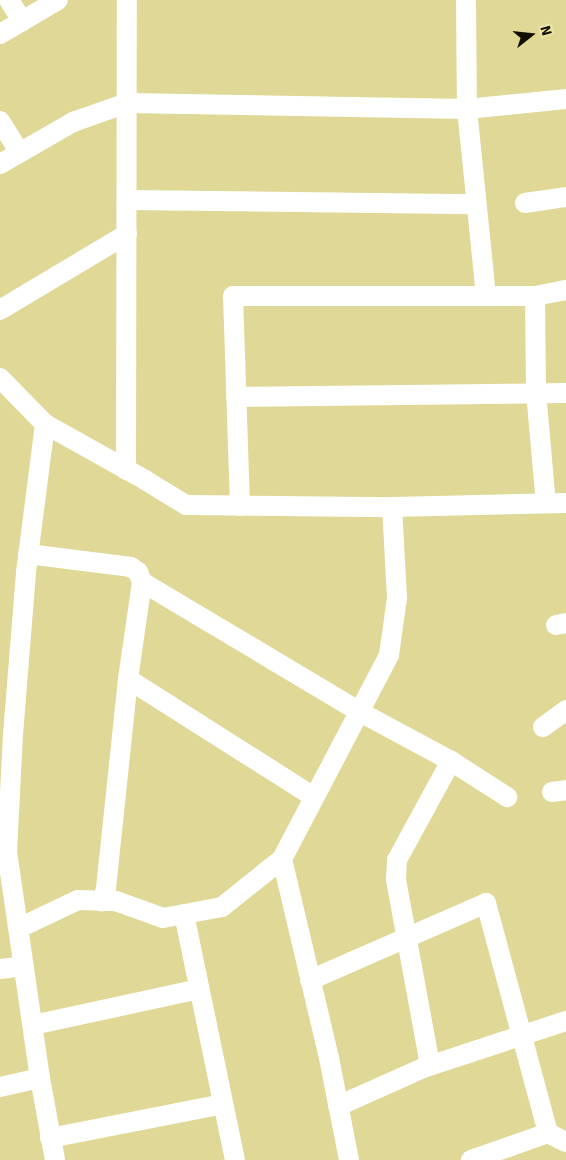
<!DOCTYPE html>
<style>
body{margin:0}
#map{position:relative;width:566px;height:1160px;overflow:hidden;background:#dfd896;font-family:Signika,sans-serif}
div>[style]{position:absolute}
.minor>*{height:20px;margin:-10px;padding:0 10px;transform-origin:10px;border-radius:10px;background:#fff}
span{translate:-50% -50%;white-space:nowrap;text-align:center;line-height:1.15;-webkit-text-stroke:5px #ede5a3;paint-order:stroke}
.north{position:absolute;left:506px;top:10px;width:50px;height:50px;-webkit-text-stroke:4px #ede5a3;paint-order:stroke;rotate:74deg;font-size:14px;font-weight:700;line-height:20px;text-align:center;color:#120f00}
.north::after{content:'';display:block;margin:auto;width:18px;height:22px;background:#120f00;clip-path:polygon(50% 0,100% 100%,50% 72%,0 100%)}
</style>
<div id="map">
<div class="minor">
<i style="left:9px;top:0;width:25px;rotate:58deg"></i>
<i style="left:466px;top:0;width:109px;rotate:89.5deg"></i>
<i style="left:467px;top:109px;width:188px;rotate:84.2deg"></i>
<i style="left:0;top:34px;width:67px;rotate:-30.4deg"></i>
<i style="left:0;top:121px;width:36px;rotate:58deg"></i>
<i style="left:0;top:164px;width:84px;rotate:-29.9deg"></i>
<i style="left:73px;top:122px;width:57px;rotate:-19.4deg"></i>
<i style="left:127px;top:103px;width:340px;rotate:1deg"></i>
<i style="left:467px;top:109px;width:100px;rotate:-5.8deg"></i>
<i style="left:127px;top:200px;width:348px;rotate:0.7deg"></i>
<i style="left:525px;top:203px;width:41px;rotate:-8.3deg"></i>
<i style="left:535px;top:296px;width:96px;rotate:89.4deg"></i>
<i style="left:536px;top:392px;width:111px;rotate:84.9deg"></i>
<i style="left:0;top:310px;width:148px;rotate:-30.9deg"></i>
<i style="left:0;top:378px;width:64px;rotate:45.6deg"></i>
<i style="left:45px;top:424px;width:115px;rotate:29.2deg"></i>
<i style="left:145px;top:480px;width:48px;rotate:31.4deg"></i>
<i style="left:186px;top:505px;width:206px;rotate:0.6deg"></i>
<i style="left:392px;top:507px;width:174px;rotate:-1.3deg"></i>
<i style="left:236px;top:397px;width:330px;rotate:-0.7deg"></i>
<i style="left:45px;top:424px;width:150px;rotate:97.3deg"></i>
<i style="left:26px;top:573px;width:162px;rotate:94.6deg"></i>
<i style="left:13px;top:734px;width:118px;rotate:92.9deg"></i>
<i style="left:7px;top:852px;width:228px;rotate:81.7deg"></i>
<i style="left:40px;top:1078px;width:83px;rotate:79.6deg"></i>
<i style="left:126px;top:470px;width:470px;rotate:-89.9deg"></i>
<i style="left:240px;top:506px;width:210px;rotate:-91.9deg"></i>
<i style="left:233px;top:296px;width:302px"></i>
<i style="left:535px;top:296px;width:32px;rotate:-11deg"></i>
<i style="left:28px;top:554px;width:104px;rotate:7.2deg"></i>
<i style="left:131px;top:567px;width:9px;rotate:36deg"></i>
<i style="left:138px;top:572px;width:11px;rotate:68deg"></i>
<i style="left:142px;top:582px;width:98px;rotate:98.2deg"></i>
<i style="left:128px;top:679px;width:211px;rotate:96deg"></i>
<i style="left:106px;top:889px;width:13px;rotate:108deg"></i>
<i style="left:142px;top:582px;width:254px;rotate:30.8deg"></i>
<i style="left:360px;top:712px;width:103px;rotate:28.3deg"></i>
<i style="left:451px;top:761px;width:67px;rotate:32.7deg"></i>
<i style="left:556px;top:625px;width:10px;rotate:-11deg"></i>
<i style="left:128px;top:679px;width:220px;rotate:32.4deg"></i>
<i style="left:543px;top:727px;width:29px;rotate:-36deg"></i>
<i style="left:552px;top:792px;width:14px;rotate:-8deg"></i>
<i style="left:282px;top:859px;width:204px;rotate:76.7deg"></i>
<i style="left:329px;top:1058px;width:104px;rotate:78.9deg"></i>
<i style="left:184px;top:914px;width:251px;rotate:78.3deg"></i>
<i style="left:19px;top:928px;width:65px;rotate:-25.4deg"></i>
<i style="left:78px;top:900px;width:38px;rotate:2deg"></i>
<i style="left:116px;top:901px;width:50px;rotate:19.9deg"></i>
<i style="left:163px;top:918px;width:60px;rotate:-10.6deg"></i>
<i style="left:222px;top:907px;width:77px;rotate:-38.7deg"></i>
<i style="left:282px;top:859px;width:230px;rotate:-62.3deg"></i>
<i style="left:389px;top:655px;width:58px;rotate:-82deg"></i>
<i style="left:397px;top:598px;width:91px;rotate:-93.1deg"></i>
<i style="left:0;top:969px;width:24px;rotate:-7deg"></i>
<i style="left:310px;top:980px;width:192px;rotate:-23.6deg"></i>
<i style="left:486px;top:903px;width:238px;rotate:74.9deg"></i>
<i style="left:548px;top:1133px;width:20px;rotate:27deg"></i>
<i style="left:33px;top:1025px;width:170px;rotate:-12.2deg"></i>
<i style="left:430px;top:1065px;width:189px;rotate:-100.4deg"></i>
<i style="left:396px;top:879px;width:19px;rotate:-87deg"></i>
<i style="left:397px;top:860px;width:113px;rotate:-61.4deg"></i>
<i style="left:0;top:1087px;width:41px;rotate:-12.7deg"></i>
<i style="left:338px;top:1106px;width:93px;rotate:-24.1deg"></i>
<i style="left:423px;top:1068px;width:151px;rotate:-18.2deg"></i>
<i style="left:50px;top:1138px;width:176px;rotate:-11.1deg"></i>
<i style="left:471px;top:1160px;width:82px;rotate:-19.3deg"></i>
</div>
<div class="north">N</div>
</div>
